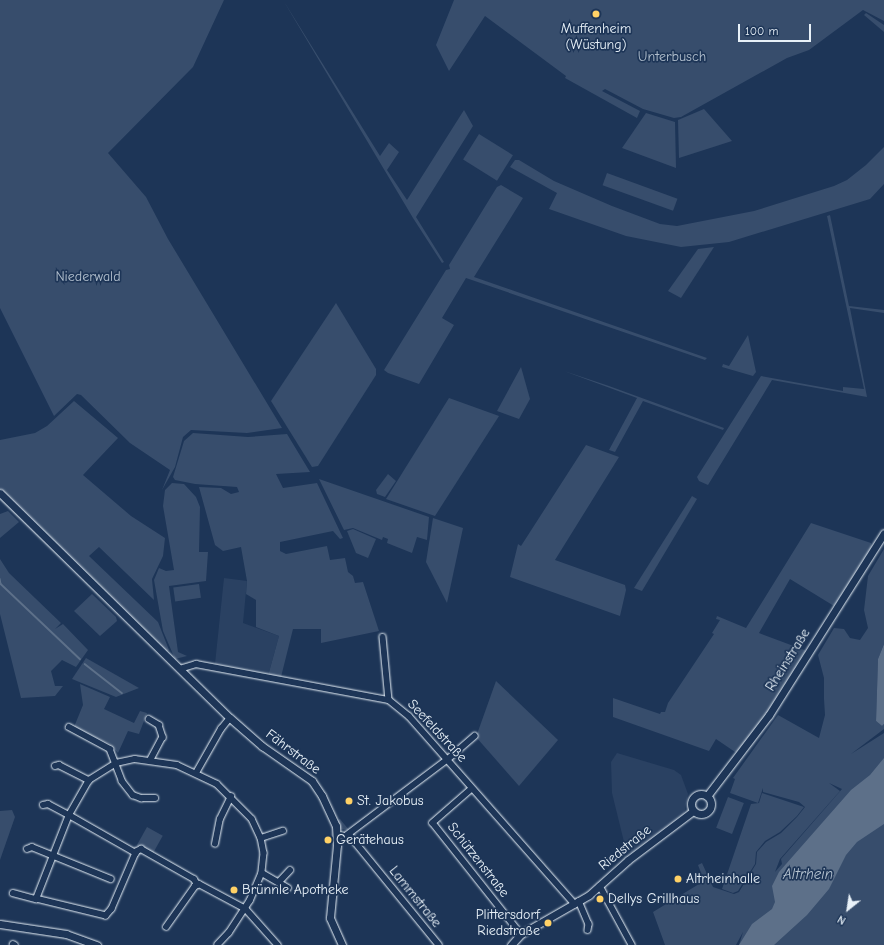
<!DOCTYPE html>
<meta charset="utf-8">
<style>
body{margin:0}
#map{position:relative;width:884px;height:945px;overflow:hidden;background:#1d3557;font-family:"Comic Neue",sans-serif}
div>[style]{position:absolute}
.built>*{inset:0;background:#2a4162}
.green>*{inset:0;background:#374d6c;transform-origin:0 0}
.water>*{inset:0;background:#5d7089}
.stream>*{height:1.5px;margin:-0.75px;padding:0 0.75px;transform-origin:0.75px;border-radius:0.75px;background:#5d7089}
.roads{filter:drop-shadow(0 0 1px #e8f1f8) drop-shadow(0 0 1px #e8f1f8)}
.minor>*{height:5.5px;margin:-2.75px;padding:0 2.75px;transform-origin:2.75px;border-radius:2.75px;background:#1d3557}
.secondary>*{height:7px;margin:-3.5px;padding:0 3.5px;transform-origin:3.5px;border-radius:3.5px;background:#1d3557}
.secondary>.ring{margin:-3.5px;padding:0;box-sizing:content-box;background:none;border:7px solid #1d3557;border-radius:50%}
.dots>*{width:11px;height:11px;translate:-50% -50%;box-sizing:border-box;border:2px solid #1d3557;border-radius:50%}
span{translate:-50% -50%;white-space:nowrap;text-align:center;line-height:1.15;-webkit-text-stroke:3.5px #1d3557;paint-order:stroke}
.poi-label{font-size:14px;color:#e8f1f8}
.left{translate:0 -50%;text-align:left}
.right{translate:-100% -50%;text-align:right}
.park-label{font-size:14px;color:#b3c0ce}
.street-label{font-size:14px;color:#e8f1f8}
.water-label{font-size:15px;color:#b7c4d1;font-style:italic}
.north{position:absolute;left:828px;top:889px;width:40px;height:40px;-webkit-text-stroke:3px #1d3557;paint-order:stroke;rotate:210deg;font-size:11px;font-weight:700;line-height:16px;text-align:center;color:#e8f1f8}
.north::after{content:'';display:block;margin:auto;width:14px;height:18px;background:#e8f1f8;clip-path:polygon(50% 0,100% 100%,50% 72%,0 100%)}
.scale{position:absolute;left:738px;top:24px;width:73px;height:18px;box-sizing:border-box;border:2px solid #e8f1f8;border-top:0;padding-left:5px;font-size:12px;line-height:14px;white-space:nowrap;color:#e8f1f8;-webkit-text-stroke:3px #1d3557;paint-order:stroke}
</style>
<div id="map">
<div class="built">
<i style="clip-path:polygon(224px 578px,247px 581px,243px 623px,279px 636px,268px 676px,215px 664px)"></i>
<i style="clip-path:polygon(617px 753px,674px 770px,681px 775px,688px 794px,684px 814px,632px 853px,626px 850px,612px 793px,611px 762px)"></i>
</div>
<div class="green">
<i style="clip-path:polygon(0 0,224px 0,193px 67px,108px 153px,146px 197px,168px 239px,282px 428px,247px 433px,191px 430px,183px 437px,175px 467px,162px 490px,170px 470px,130px 443px,81px 395px,77px 394px,54px 416px,0 308px)"></i>
<i style="clip-path:polygon(283px 0,380px 156px,389px 143px,399px 152px,387px 170px,407px 200px,464px 110px,473px 126px,416px 217px,444px 262px,442px 263px,413px 218px)"></i>
<i style="clip-path:polygon(454px 0,884px 0,884px 21px,863px 10px,809px 50px,787px 58px,681px 117px,674px 118px,643px 109px,605px 89px,602px 91px,640px 111px,637px 118px,565px 78px,566px 76px,485px 16px,449px 71px,436px 45px)"></i>
<i style="clip-path:polygon(866px 13px,884px 25px,884px 32px,864px 15px)"></i>
<i style="clip-path:polygon(704px 109px,732px 141px,679px 158px,678px 120px)"></i>
<i style="clip-path:polygon(646px 113px,675px 122px,676px 168px,622px 148px)"></i>
<i style="left:479px;top:134px;width:40px;height:30px;rotate:32deg"></i>
<i style="clip-path:polygon(884px 147px,884px 184px,870px 199px,729px 242px,681px 247px,626px 236px,549px 209px,557px 193px,510px 167px,515px 160px,519px 160px,554px 181px,612px 206px,660px 224px,677px 226px,754px 211px,834px 186px,847px 180px,866px 165px)"></i>
<i style="left:607px;top:173px;width:75px;height:13px;rotate:20deg"></i>
<i style="clip-path:polygon(501px 185px,523px 198px,474px 277px,707px 358px,705px 360px,466px 278px,442px 318px,454px 325px,419px 384px,388px 373px,384px 370px,446px 270px,450px 269px,449px 265px,497px 187px)"></i>
<i style="clip-path:polygon(830px 215px,849px 306px,884px 310px,884px 313px,850px 308px,867px 397px,772px 380px,708px 485px,699px 481px,697px 477px,761px 376px,843px 391px,843px 387px,864px 389px,827px 216px)"></i>
<i style="clip-path:polygon(714px 247px,681px 298px,668px 291px,698px 249px)"></i>
<i style="clip-path:polygon(336px 303px,376px 369px,376px 375px,318px 466px,312px 467px,271px 401px)"></i>
<i style="clip-path:polygon(748px 335px,756px 372px,753px 376px,722px 367px,723px 364px,729px 366px)"></i>
<i style="clip-path:polygon(521px 367px,530px 399px,519px 419px,497px 411px)"></i>
<i style="clip-path:polygon(564px 371px,609px 386px,724px 428px,723px 430px,643px 401px,615px 452px,609px 450px,637px 398px)"></i>
<i style="clip-path:polygon(449px 398px,499px 416px,435px 516px,386px 499px)"></i>
<i style="clip-path:polygon(74px 401px,118px 438px,83px 475px,131px 516px,165px 538px,163px 556px,152px 579px,154px 600px,99px 547px,89px 556px,158px 622px,169px 650px,167px 652px,0 489px,0 440px,35px 433px,47px 426px)"></i>
<i style="clip-path:polygon(193px 433px,248px 437px,287px 434px,310px 472px,276px 474px,283px 488px,317px 483px,343px 538px,340px 539px,333px 531px,280px 542px,280px 551px,286px 554px,327px 546px,330px 560px,345px 558px,348px 572px,353px 576px,355px 583px,363px 582px,379px 631px,321px 643px,321px 629px,293px 629px,281px 677px,268px 676px,279px 636px,256px 627px,256px 600px,246px 594px,247px 581px,241px 547px,223px 551px,215px 545px,199px 487px,221px 488px,231px 494px,239px 492px,237px 487px,195px 484px,175px 480px,173px 477px,184px 441px)"></i>
<i style="clip-path:polygon(586px 445px,619px 457px,555px 560px,625px 585px,626px 590px,620px 616px,510px 577px,518px 544px,521px 546px)"></i>
<i style="clip-path:polygon(388px 474px,396px 481px,385px 497px,377px 494px,376px 490px)"></i>
<i style="clip-path:polygon(319px 479px,429px 517px,427px 540px,417px 537px,412px 553px,387px 543px,388px 539px,383px 537px,382px 540px,353px 528px,344px 530px)"></i>
<i style="clip-path:polygon(172px 483px,184px 484px,196px 497px,200px 507px,199px 552px,208px 552px,206px 581px,169px 586px,178px 652px,187px 656px,175px 659px,163px 631px,154px 580px,159px 568px,166px 571px,174px 570px,163px 506px,165px 490px)"></i>
<i style="clip-path:polygon(692px 496px,697px 499px,642px 591px,634px 588px)"></i>
<i style="clip-path:polygon(0 497px,175px 669px,0 500px)"></i>
<i style="clip-path:polygon(8px 511px,19px 522px,0 538px,0 514px)"></i>
<i style="clip-path:polygon(433px 518px,463px 528px,447px 603px,426px 562px)"></i>
<i style="clip-path:polygon(811px 523px,871px 543px,872px 547px,834px 606px,790px 579px,759px 633px,807px 651px,772px 707px,738px 754px,716px 739px,709px 751px,613px 717px,613px 698px,660px 714px,661px 712px,665px 712px,668px 703px,714px 634px,712px 633px,720px 620px,716px 619px,717px 616px,746px 628px)"></i>
<i style="clip-path:polygon(353px 529px,376px 539px,368px 558px,356px 553px,347px 531px)"></i>
<i style="clip-path:polygon(evenodd,884px 549px,884px 644px,878px 659px,876px 721px,882px 726px,884px 724px,884px 729px,851px 754px,884px 733px,884px 945px,739px 945px,743px 932px,736px 945px,665px 945px,653px 912px,704px 881px,698px 865px,702px 863px,713px 887px,734px 894px,739px 892px,756px 864px,757px 852px,766px 842px,781px 833px,797px 817px,805px 807px,799px 802px,763px 792px,763px 788px,758px 803px,730px 793px,735px 779px,733px 778px,778px 715px,819px 738px,825px 715px,824px 699px,824px 678px,818px 655px,834px 628px,844px 629px,850px 638px,860px 640px,868px 628px,864px 610px,868px 576px,884px 549px,829px 783px,842px 789px,781px 859px,782px 864px,775px 872px,780px 859px,840px 791px,829px 783px)"></i>
<i style="clip-path:polygon(0 559px,9px 573px,61px 623px,55px 629px,63px 624px,88px 650px,76px 667px,62px 660px,51px 671px,55px 686px,63px 686px,55px 696px,21px 698px,0 614px)"></i>
<i style="left:199px;top:584px;width:14px;height:26px;rotate:82deg"></i>
<i style="clip-path:polygon(92px 594px,116px 617px,117px 621px,100px 636px,74px 611px)"></i>
<i style="clip-path:polygon(86px 658px,139px 688px,116px 697px,72px 679px)"></i>
<i style="clip-path:polygon(496px 681px,558px 740px,519px 786px,476px 737px)"></i>
<i style="clip-path:polygon(80px 684px,110px 697px,104px 709px,134px 723px,140px 711px,147px 713px,139px 734px,128px 731px,118px 753px,110px 744px,74px 727px,83px 705px)"></i>
<i style="clip-path:polygon(762px 793px,804px 807px,797px 816px,780px 832px,765px 841px,756px 852px,755px 864px,738px 891px,733px 893px,722px 889px,751px 804px,759px 803px)"></i>
<i style="left:728px;top:797px;width:17px;height:33px;rotate:21deg"></i>
<i style="clip-path:polygon(12px 810px,15px 817px,0 860px,0 811px)"></i>
<i style="clip-path:polygon(340px 819px,349px 830px,339px 829px,336px 821px)"></i>
<i style="left:147px;top:827px;width:18px;height:21px;rotate:29deg"></i>
</div>
<div class="water">
<i style="clip-path:polygon(884px 644px,884px 724px,882px 726px,876px 721px,878px 659px)"></i>
<i style="clip-path:polygon(884px 758px,884px 824px,857px 842px,846px 855px,829px 889px,807px 915px,774px 945px,739px 945px,752px 924px,772px 909px,775px 902px,772px 886px,779px 872px,851px 790px,870px 775px)"></i>
</div>
<div class="stream">
<i style="left:0;top:579px;width:5px;rotate:79deg"></i>
<i style="left:1px;top:584px;width:109px;rotate:43.5deg"></i>
<i style="left:85px;top:664px;width:47px;rotate:38.1deg"></i>
</div>
<div class="roads">
<div class="minor">
<i style="left:383px;top:637px;width:63px;rotate:84.6deg"></i>
<i style="left:180px;top:669px;width:17px;rotate:-17deg"></i>
<i style="left:196px;top:664px;width:196px;rotate:10.6deg"></i>
<i style="left:389px;top:700px;width:26px;rotate:39deg"></i>
<i style="left:409px;top:716px;width:251px;rotate:48.6deg"></i>
<i style="left:149px;top:719px;width:12px;rotate:31deg"></i>
<i style="left:159px;top:725px;width:13px;rotate:72deg"></i>
<i style="left:163px;top:737px;width:26px;rotate:118deg"></i>
<i style="left:69px;top:727px;width:47px;rotate:28.2deg"></i>
<i style="left:110px;top:749px;width:34px;rotate:69deg"></i>
<i style="left:122px;top:781px;width:18px;rotate:52deg"></i>
<i style="left:133px;top:795px;width:9px;rotate:21deg"></i>
<i style="left:141px;top:798px;width:14px"></i>
<i style="left:55px;top:766px;width:4px;rotate:-14deg"></i>
<i style="left:59px;top:765px;width:34px;rotate:27deg"></i>
<i style="left:196px;top:773px;width:51px;rotate:-60.4deg"></i>
<i style="left:221px;top:729px;width:14px;rotate:-51deg"></i>
<i style="left:472px;top:789px;width:52px;rotate:138.9deg"></i>
<i style="left:433px;top:823px;width:142px;rotate:51.6deg"></i>
<i style="left:43px;top:805px;width:5px;rotate:-11deg"></i>
<i style="left:48px;top:804px;width:24px;rotate:28deg"></i>
<i style="left:69px;top:815px;width:77px;rotate:29.6deg"></i>
<i style="left:136px;top:853px;width:61px;rotate:113.2deg"></i>
<i style="left:112px;top:909px;width:9px;rotate:131deg"></i>
<i style="left:106px;top:916px;width:72px;rotate:-166.3deg"></i>
<i style="left:36px;top:899px;width:90px;rotate:-68.6deg"></i>
<i style="left:69px;top:815px;width:40px;rotate:-60.3deg"></i>
<i style="left:89px;top:780px;width:32px;rotate:-32deg"></i>
<i style="left:116px;top:763px;width:19px;rotate:-12deg"></i>
<i style="left:135px;top:759px;width:42px;rotate:8.1deg"></i>
<i style="left:177px;top:765px;width:44px;rotate:25.4deg"></i>
<i style="left:217px;top:784px;width:49px;rotate:45deg"></i>
<i style="left:252px;top:819px;width:21px;rotate:65deg"></i>
<i style="left:261px;top:838px;width:15px;rotate:79deg"></i>
<i style="left:264px;top:853px;width:20px;rotate:96deg"></i>
<i style="left:262px;top:873px;width:30px;rotate:113deg"></i>
<i style="left:250px;top:901px;width:38px;rotate:123deg"></i>
<i style="left:229px;top:933px;width:16px;rotate:133deg"></i>
<i style="left:337px;top:835px;width:14px;rotate:8deg"></i>
<i style="left:351px;top:837px;width:139px;rotate:50.8deg"></i>
<i style="left:347px;top:835px;width:126px;rotate:-37deg"></i>
<i style="left:448px;top:759px;width:35px;rotate:-41deg"></i>
<i style="left:261px;top:838px;width:23px;rotate:-18deg"></i>
<i style="left:215px;top:844px;width:25px;rotate:-79deg"></i>
<i style="left:220px;top:819px;width:25px;rotate:-64deg"></i>
<i style="left:27px;top:849px;width:5px;rotate:-22deg"></i>
<i style="left:32px;top:847px;width:85px;rotate:22.1deg"></i>
<i style="left:135px;top:852px;width:7px;rotate:-27deg"></i>
<i style="left:141px;top:849px;width:61px;rotate:29.5deg"></i>
<i style="left:194px;top:879px;width:7px;rotate:56deg"></i>
<i style="left:262px;top:873px;width:30px;rotate:30deg"></i>
<i style="left:279px;top:882px;width:16px;rotate:-47deg"></i>
<i style="left:600px;top:886px;width:67px;rotate:61.5deg"></i>
<i style="left:13px;top:893px;width:24px;rotate:15deg"></i>
<i style="left:579px;top:901px;width:25px;rotate:67deg"></i>
<i style="left:589px;top:924px;width:6px;rotate:99deg"></i>
<i style="left:166px;top:927px;width:50px;rotate:-54.7deg"></i>
<i style="left:195px;top:886px;width:4px;rotate:-27deg"></i>
<i style="left:199px;top:884px;width:53px;rotate:28deg"></i>
<i style="left:246px;top:909px;width:48px;rotate:48.4deg"></i>
<i style="left:13px;top:944px;width:2px;rotate:27deg"></i>
</div>
<div class="secondary">
<i style="left:0;top:493px;width:322px;rotate:44.4deg"></i>
<i style="left:230px;top:718px;width:43px;rotate:41.2deg"></i>
<i style="left:262px;top:746px;width:61px;rotate:35deg"></i>
<i style="left:312px;top:781px;width:18px;rotate:56deg"></i>
<i style="left:322px;top:796px;width:33px;rotate:65deg"></i>
<i style="left:336px;top:826px;width:19px;rotate:87deg"></i>
<i style="left:337px;top:845px;width:73px;rotate:95.5deg"></i>
<i style="left:330px;top:918px;width:30px;rotate:66deg"></i>
<i class="ring" style="left:691px;top:794px;width:13px;height:13px"></i>
<i style="left:707px;top:796px;width:102px;rotate:-52.6deg"></i>
<i style="left:769px;top:715px;width:215px;rotate:-57.7deg"></i>
<i style="left:0;top:924px;width:67px;rotate:8.6deg"></i>
<i style="left:66px;top:934px;width:33px;rotate:20deg"></i>
<i style="left:511px;top:945px;width:15px;rotate:-48deg"></i>
<i style="left:521px;top:934px;width:78px;rotate:-29.8deg"></i>
<i style="left:589px;top:895px;width:52px;rotate:-41.9deg"></i>
<i style="left:628px;top:860px;width:81px;rotate:-37deg"></i>
</div>
</div>
<div class="dots">
<i style="left:596px;top:14px;background:#ffd166"></i>
<i style="left:349px;top:801px;background:#ffd166"></i>
<i style="left:328px;top:840px;background:#ffd166"></i>
<i style="left:678px;top:879px;background:#ffd166"></i>
<i style="left:234px;top:890px;background:#ffd166"></i>
<i style="left:600px;top:899px;background:#ffd166"></i>
<i style="left:548px;top:923px;background:#ffd166"></i>
</div>
<div class="poi-label">
<span style="left:596px;top:37px">Muffenheim<br>(Wüstung)</span>
<span class="left" style="left:357px;top:801px">St. Jakobus</span>
<span class="left" style="left:336px;top:840px">Gerätehaus</span>
<span class="left" style="left:686px;top:879px">Altrheinhalle</span>
<span class="left" style="left:242px;top:890px">Brünnle Apotheke</span>
<span class="left" style="left:608px;top:899px">Dellys Grillhaus</span>
<span class="right" style="left:540px;top:923px">Plittersdorf<br>Riedstraße</span>
</div>
<div class="park-label">
<span style="left:672px;top:57px">Unterbusch</span>
<span style="left:88px;top:277px">Niederwald</span>
</div>
<div class="street-label">
<span style="left:788px;top:660px;rotate:-58deg">Rheinstraße</span>
<span style="left:437px;top:731px;rotate:47deg">Seefeldstraße</span>
<span style="left:293px;top:752px;rotate:37deg">Fährstraße</span>
<span style="left:625px;top:848px;rotate:-39deg">Riedstraße</span>
<span style="left:478px;top:860px;rotate:52deg">Schützenstraße</span>
<span style="left:415px;top:897px;rotate:51deg">Lammstraße</span>
</div>
<div class="water-label">
<span style="left:808px;top:875px">Altrhein</span>
</div>
<div class="north">N</div>
<div class="scale">100 m</div>
</div>
